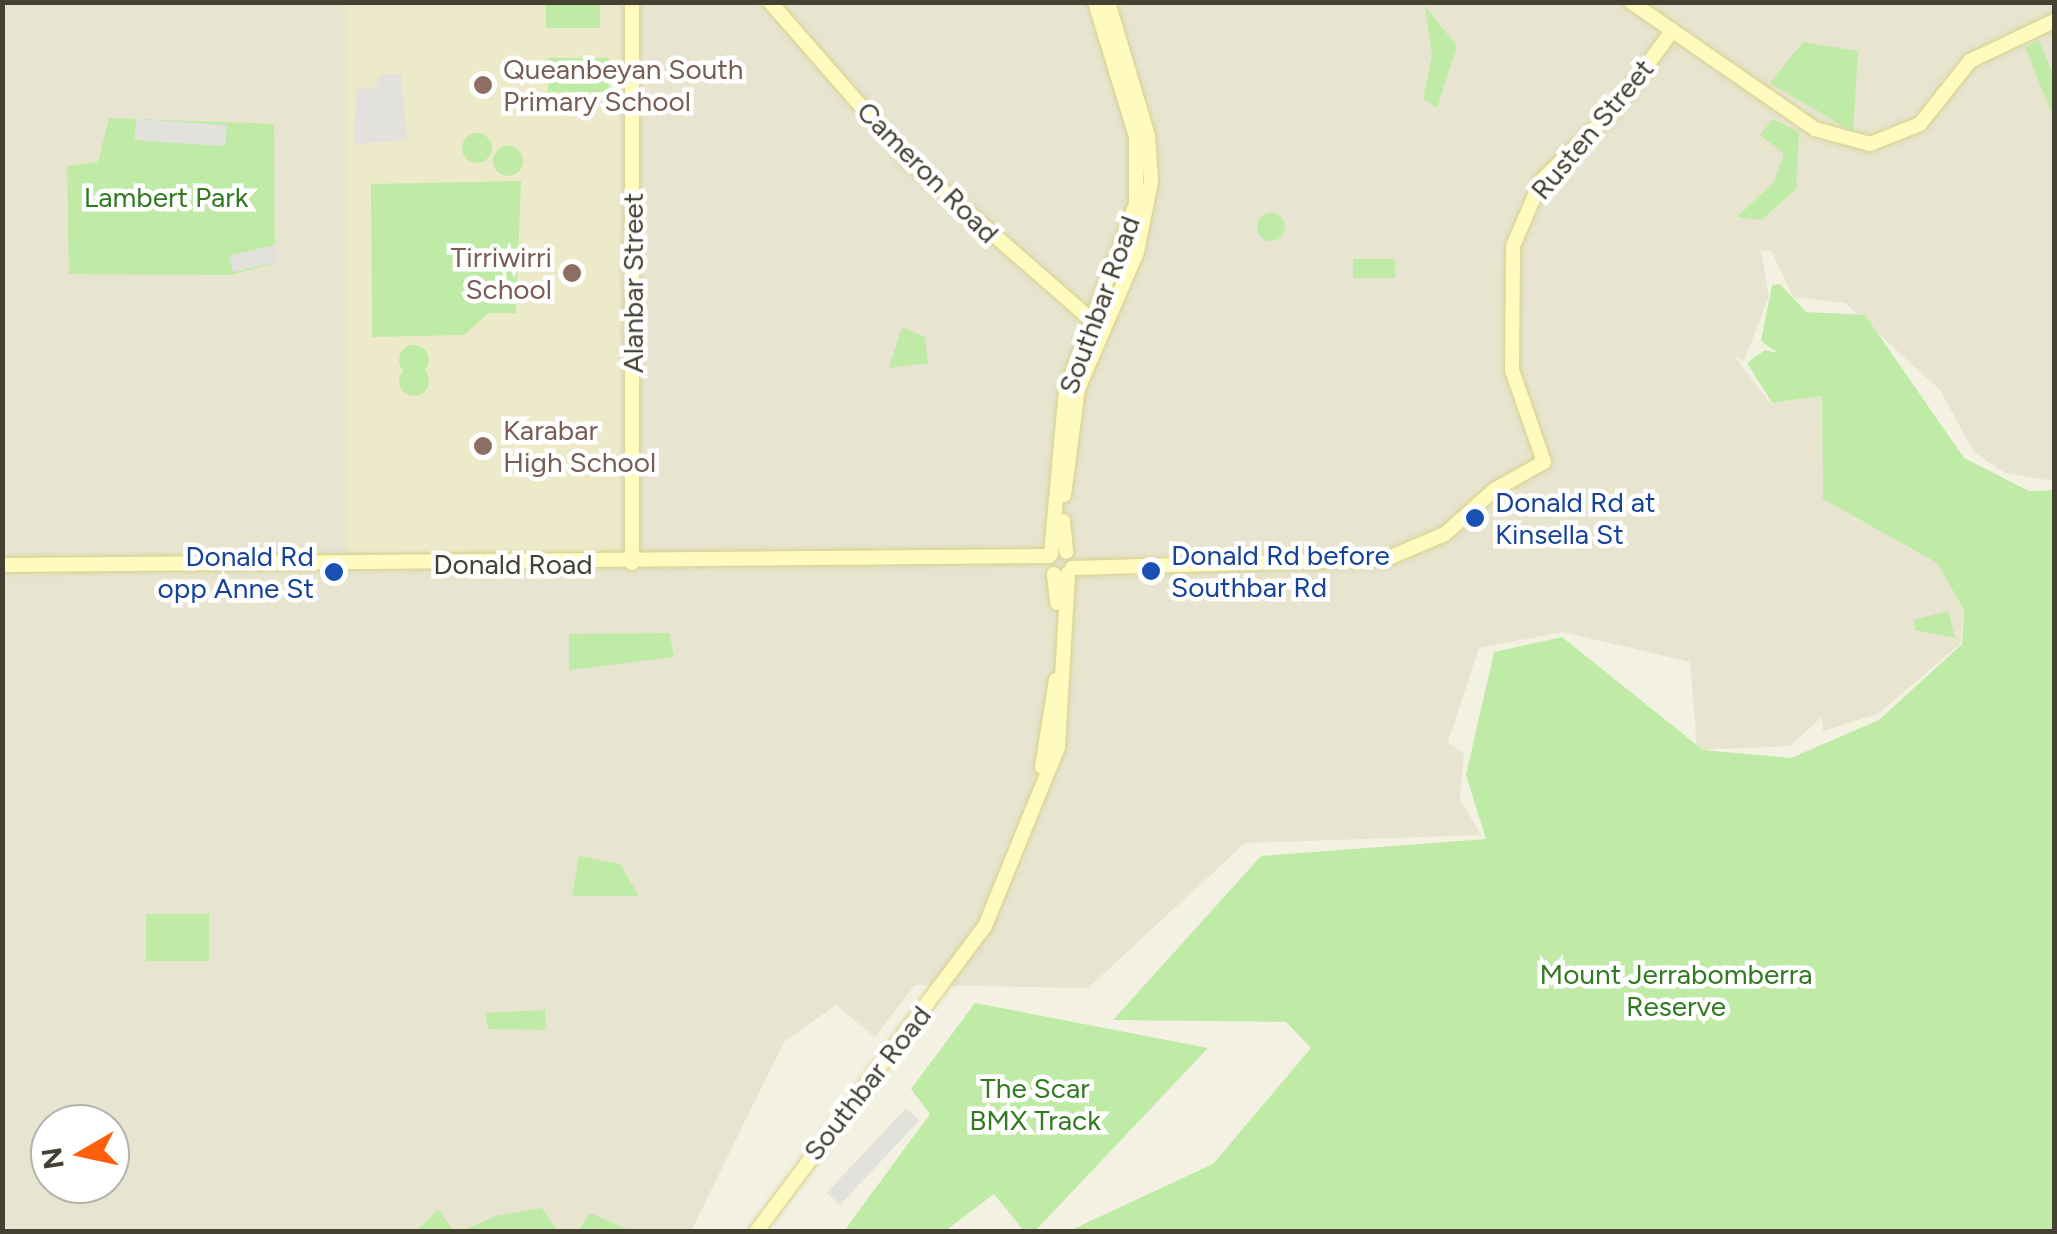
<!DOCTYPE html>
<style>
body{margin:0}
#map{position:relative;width:2057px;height:1234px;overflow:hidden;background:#f3f1e2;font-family:Figtree,sans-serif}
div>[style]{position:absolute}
.residential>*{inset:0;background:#e7e4cf}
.education>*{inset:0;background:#edeaca;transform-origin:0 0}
.green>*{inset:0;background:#bfeba6;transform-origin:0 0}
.round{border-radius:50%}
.parking>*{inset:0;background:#e2e1db;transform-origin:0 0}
.roads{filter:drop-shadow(0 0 2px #d7d18d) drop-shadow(0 0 2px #d7d18d)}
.secondary>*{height:14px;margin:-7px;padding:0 7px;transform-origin:7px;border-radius:7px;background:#fffbbf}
.dots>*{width:28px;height:28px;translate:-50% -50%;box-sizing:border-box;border:5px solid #fff;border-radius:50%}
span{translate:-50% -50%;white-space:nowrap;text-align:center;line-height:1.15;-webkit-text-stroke:9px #fff;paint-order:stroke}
.education-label{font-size:28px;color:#785e54}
.left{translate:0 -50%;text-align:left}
.right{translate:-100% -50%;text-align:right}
.street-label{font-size:28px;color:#444132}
.park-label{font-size:28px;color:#327a21}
.transit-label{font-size:28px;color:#164399}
.frame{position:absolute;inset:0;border:5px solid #444132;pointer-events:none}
.north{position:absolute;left:30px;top:1104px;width:100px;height:100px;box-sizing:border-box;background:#fff;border:2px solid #b4b3ad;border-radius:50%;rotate:261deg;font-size:28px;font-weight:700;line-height:40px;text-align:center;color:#444132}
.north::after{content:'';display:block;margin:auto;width:35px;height:45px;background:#ff5e0c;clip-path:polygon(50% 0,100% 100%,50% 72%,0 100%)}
</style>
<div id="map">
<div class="residential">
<i style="clip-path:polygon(evenodd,2px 3px,2054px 3px,2054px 481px,2005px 473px,1974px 452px,1940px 390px,1845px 303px,1793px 297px,1771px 250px,1761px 251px,1769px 296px,1744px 361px,1733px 355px,1771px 404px,1822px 396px,1823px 499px,1937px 563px,1964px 610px,1961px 643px,1878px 714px,1823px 731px,1822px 717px,1790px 746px,1697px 750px,1690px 662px,1563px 632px,1479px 648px,1448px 742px,1464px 754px,1460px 799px,1481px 835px,1245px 843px,1088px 988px,915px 985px,875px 1037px,836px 1005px,784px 1042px,691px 1231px,3px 1231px,2px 3px,50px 1124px,110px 1124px,110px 1184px,50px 1184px,50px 1124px)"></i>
</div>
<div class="education">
<i style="left:347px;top:3px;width:272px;height:549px"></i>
</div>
<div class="green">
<i style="left:546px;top:3px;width:54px;height:25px"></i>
<i style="clip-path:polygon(1425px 6px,1457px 46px,1437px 108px,1423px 99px,1432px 56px)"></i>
<i style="clip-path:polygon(2039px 41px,2054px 76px,2054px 119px,2025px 47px)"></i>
<i style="clip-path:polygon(1803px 42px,1858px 51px,1853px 132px,1770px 83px)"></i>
<i style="left:548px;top:58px;width:61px;height:34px"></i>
<i style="clip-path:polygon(109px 118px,274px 124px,275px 263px,231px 275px,69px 274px,67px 166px,98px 162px)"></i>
<i style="clip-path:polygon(1773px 119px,1799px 132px,1796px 189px,1761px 220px,1737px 217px,1774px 182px,1784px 154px,1760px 135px)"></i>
<i class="round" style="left:462px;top:133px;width:30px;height:30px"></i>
<i class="round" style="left:493px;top:146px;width:30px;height:30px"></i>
<i style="clip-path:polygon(521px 181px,516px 313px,489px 313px,464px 335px,372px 337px,371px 184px)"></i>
<i class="round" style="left:1257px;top:213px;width:28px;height:28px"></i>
<i style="left:1395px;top:259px;width:19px;height:42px;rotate:90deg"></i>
<i style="clip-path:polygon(1780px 284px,1806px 312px,1865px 315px,1964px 458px,2029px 491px,2054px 490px,2054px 1231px,1069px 1231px,1213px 1164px,1311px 1048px,1286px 1022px,1113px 1020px,1261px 856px,1486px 839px,1466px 775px,1494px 652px,1562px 637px,1703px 750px,1791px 758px,1879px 720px,1962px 644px,1964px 610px,1937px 563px,1823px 499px,1822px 396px,1772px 403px,1747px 363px,1765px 350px,1778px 353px,1761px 341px,1772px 285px)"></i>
<i style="clip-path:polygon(902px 327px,925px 337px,928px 363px,889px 368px)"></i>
<i class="round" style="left:399px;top:345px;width:30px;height:30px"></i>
<i class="round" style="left:399px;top:366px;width:30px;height:30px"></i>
<i style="clip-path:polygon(1948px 611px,1955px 638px,1915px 630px,1914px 620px)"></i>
<i style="clip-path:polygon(669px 633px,674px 657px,569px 670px,569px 634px)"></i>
<i style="clip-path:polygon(579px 856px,620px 864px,639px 896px,572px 896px)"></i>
<i style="left:146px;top:914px;width:63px;height:47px"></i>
<i style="clip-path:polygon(975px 1003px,1208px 1048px,1035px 1231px,1024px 1231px,994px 1194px,945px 1231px,844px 1231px,930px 1114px,911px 1089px)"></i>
<i style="clip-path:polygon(545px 1010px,546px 1030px,488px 1029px,485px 1013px)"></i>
<i style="clip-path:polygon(542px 1208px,557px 1231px,462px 1231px,496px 1216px)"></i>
<i style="clip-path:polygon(438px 1210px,454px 1231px,416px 1231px)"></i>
<i style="clip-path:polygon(590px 1213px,631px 1231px,578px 1231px)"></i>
</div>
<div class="parking">
<i style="clip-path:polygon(381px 74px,401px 74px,407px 140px,354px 144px,356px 89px,375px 88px)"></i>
<i style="left:136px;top:119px;width:91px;height:21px;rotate:4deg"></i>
<i style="left:275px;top:245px;width:17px;height:47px;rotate:77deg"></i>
<i style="left:906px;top:1108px;width:18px;height:116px;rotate:43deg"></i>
</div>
<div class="roads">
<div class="secondary">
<i style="left:770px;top:2px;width:210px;rotate:48.9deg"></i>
<i style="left:908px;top:160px;width:249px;rotate:41.1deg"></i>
<i style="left:1631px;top:2px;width:224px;rotate:34.6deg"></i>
<i style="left:1815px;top:129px;width:57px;rotate:15.3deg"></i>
<i style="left:1870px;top:144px;width:54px;rotate:-21.8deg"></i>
<i style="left:1920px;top:124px;width:80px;rotate:-51.6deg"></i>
<i style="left:1970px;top:61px;width:93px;rotate:-25.5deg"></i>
<i style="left:1064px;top:495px;width:107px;rotate:-82.5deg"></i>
<i style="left:1078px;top:389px;width:149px;rotate:-66.7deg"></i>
<i style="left:1137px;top:252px;width:71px;rotate:-78.7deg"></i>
<i style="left:1151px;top:182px;width:46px;rotate:-93.7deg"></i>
<i style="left:1148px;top:136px;width:140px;rotate:-106.6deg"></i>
<i style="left:1063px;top:521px;width:31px;rotate:84deg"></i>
<i style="left:1051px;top:554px;width:166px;rotate:-84.8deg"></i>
<i style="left:1066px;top:389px;width:198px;rotate:-69.3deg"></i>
<i style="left:1136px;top:204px;width:67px;rotate:-90deg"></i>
<i style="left:1136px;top:137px;width:141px;rotate:-106.9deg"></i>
<i style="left:632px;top:563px;width:561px;rotate:-90deg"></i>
<i style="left:2px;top:565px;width:1047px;rotate:-0.49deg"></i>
<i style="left:1072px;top:568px;width:314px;rotate:-1.6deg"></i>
<i style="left:1386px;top:559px;width:64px;rotate:-23deg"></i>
<i style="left:1445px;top:534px;width:66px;rotate:-41.9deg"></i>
<i style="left:1494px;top:490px;width:57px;rotate:-29.2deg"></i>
<i style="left:1544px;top:462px;width:97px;rotate:-109.2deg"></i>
<i style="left:1512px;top:370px;width:124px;rotate:-89.5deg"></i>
<i style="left:1513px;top:246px;width:71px;rotate:-66.7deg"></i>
<i style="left:1541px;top:181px;width:102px;rotate:-44.2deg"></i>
<i style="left:1614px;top:110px;width:98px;rotate:-53.7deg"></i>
<i style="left:1054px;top:574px;width:29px;rotate:84deg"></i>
<i style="left:1042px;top:767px;width:88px;rotate:-80.9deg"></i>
<i style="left:756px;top:1232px;width:382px;rotate:-53.2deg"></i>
<i style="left:985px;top:926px;width:193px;rotate:-67.8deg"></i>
<i style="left:1058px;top:747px;width:174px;rotate:-86.7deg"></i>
</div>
</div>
<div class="dots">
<i style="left:483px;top:85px;background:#8d6e63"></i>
<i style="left:572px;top:273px;background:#8d6e63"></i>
<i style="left:483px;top:446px;background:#8d6e63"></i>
<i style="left:1475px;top:518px;background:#1a4fb4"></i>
<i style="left:1151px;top:571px;background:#1a4fb4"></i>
<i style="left:334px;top:572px;background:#1a4fb4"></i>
</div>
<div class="education-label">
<span class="left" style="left:503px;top:85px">Queanbeyan South<br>Primary School</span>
<span class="right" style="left:552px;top:273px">Tirriwirri<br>School</span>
<span class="left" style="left:503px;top:446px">Karabar<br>High School</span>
</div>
<div class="street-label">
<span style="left:1592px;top:129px;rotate:-50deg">Rusten Street</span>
<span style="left:928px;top:172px;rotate:45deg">Cameron Road</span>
<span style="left:633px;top:283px;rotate:-90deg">Alanbar Street</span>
<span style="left:1099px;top:305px;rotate:-70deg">Southbar Road</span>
<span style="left:513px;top:564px">Donald Road</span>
<span style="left:867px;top:1083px;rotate:-52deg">Southbar Road</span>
</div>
<div class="park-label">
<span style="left:166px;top:197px">Lambert Park</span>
<span style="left:1676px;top:990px">Mount Jerrabomberra<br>Reserve</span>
<span style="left:1035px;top:1104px">The Scar<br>BMX Track</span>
</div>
<div class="transit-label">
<span class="left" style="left:1495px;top:518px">Donald Rd at<br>Kinsella St</span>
<span class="left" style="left:1171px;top:571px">Donald Rd before<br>Southbar Rd</span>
<span class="right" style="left:314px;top:572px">Donald Rd<br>opp Anne St</span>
</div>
<div class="frame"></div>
<div class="north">N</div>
</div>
